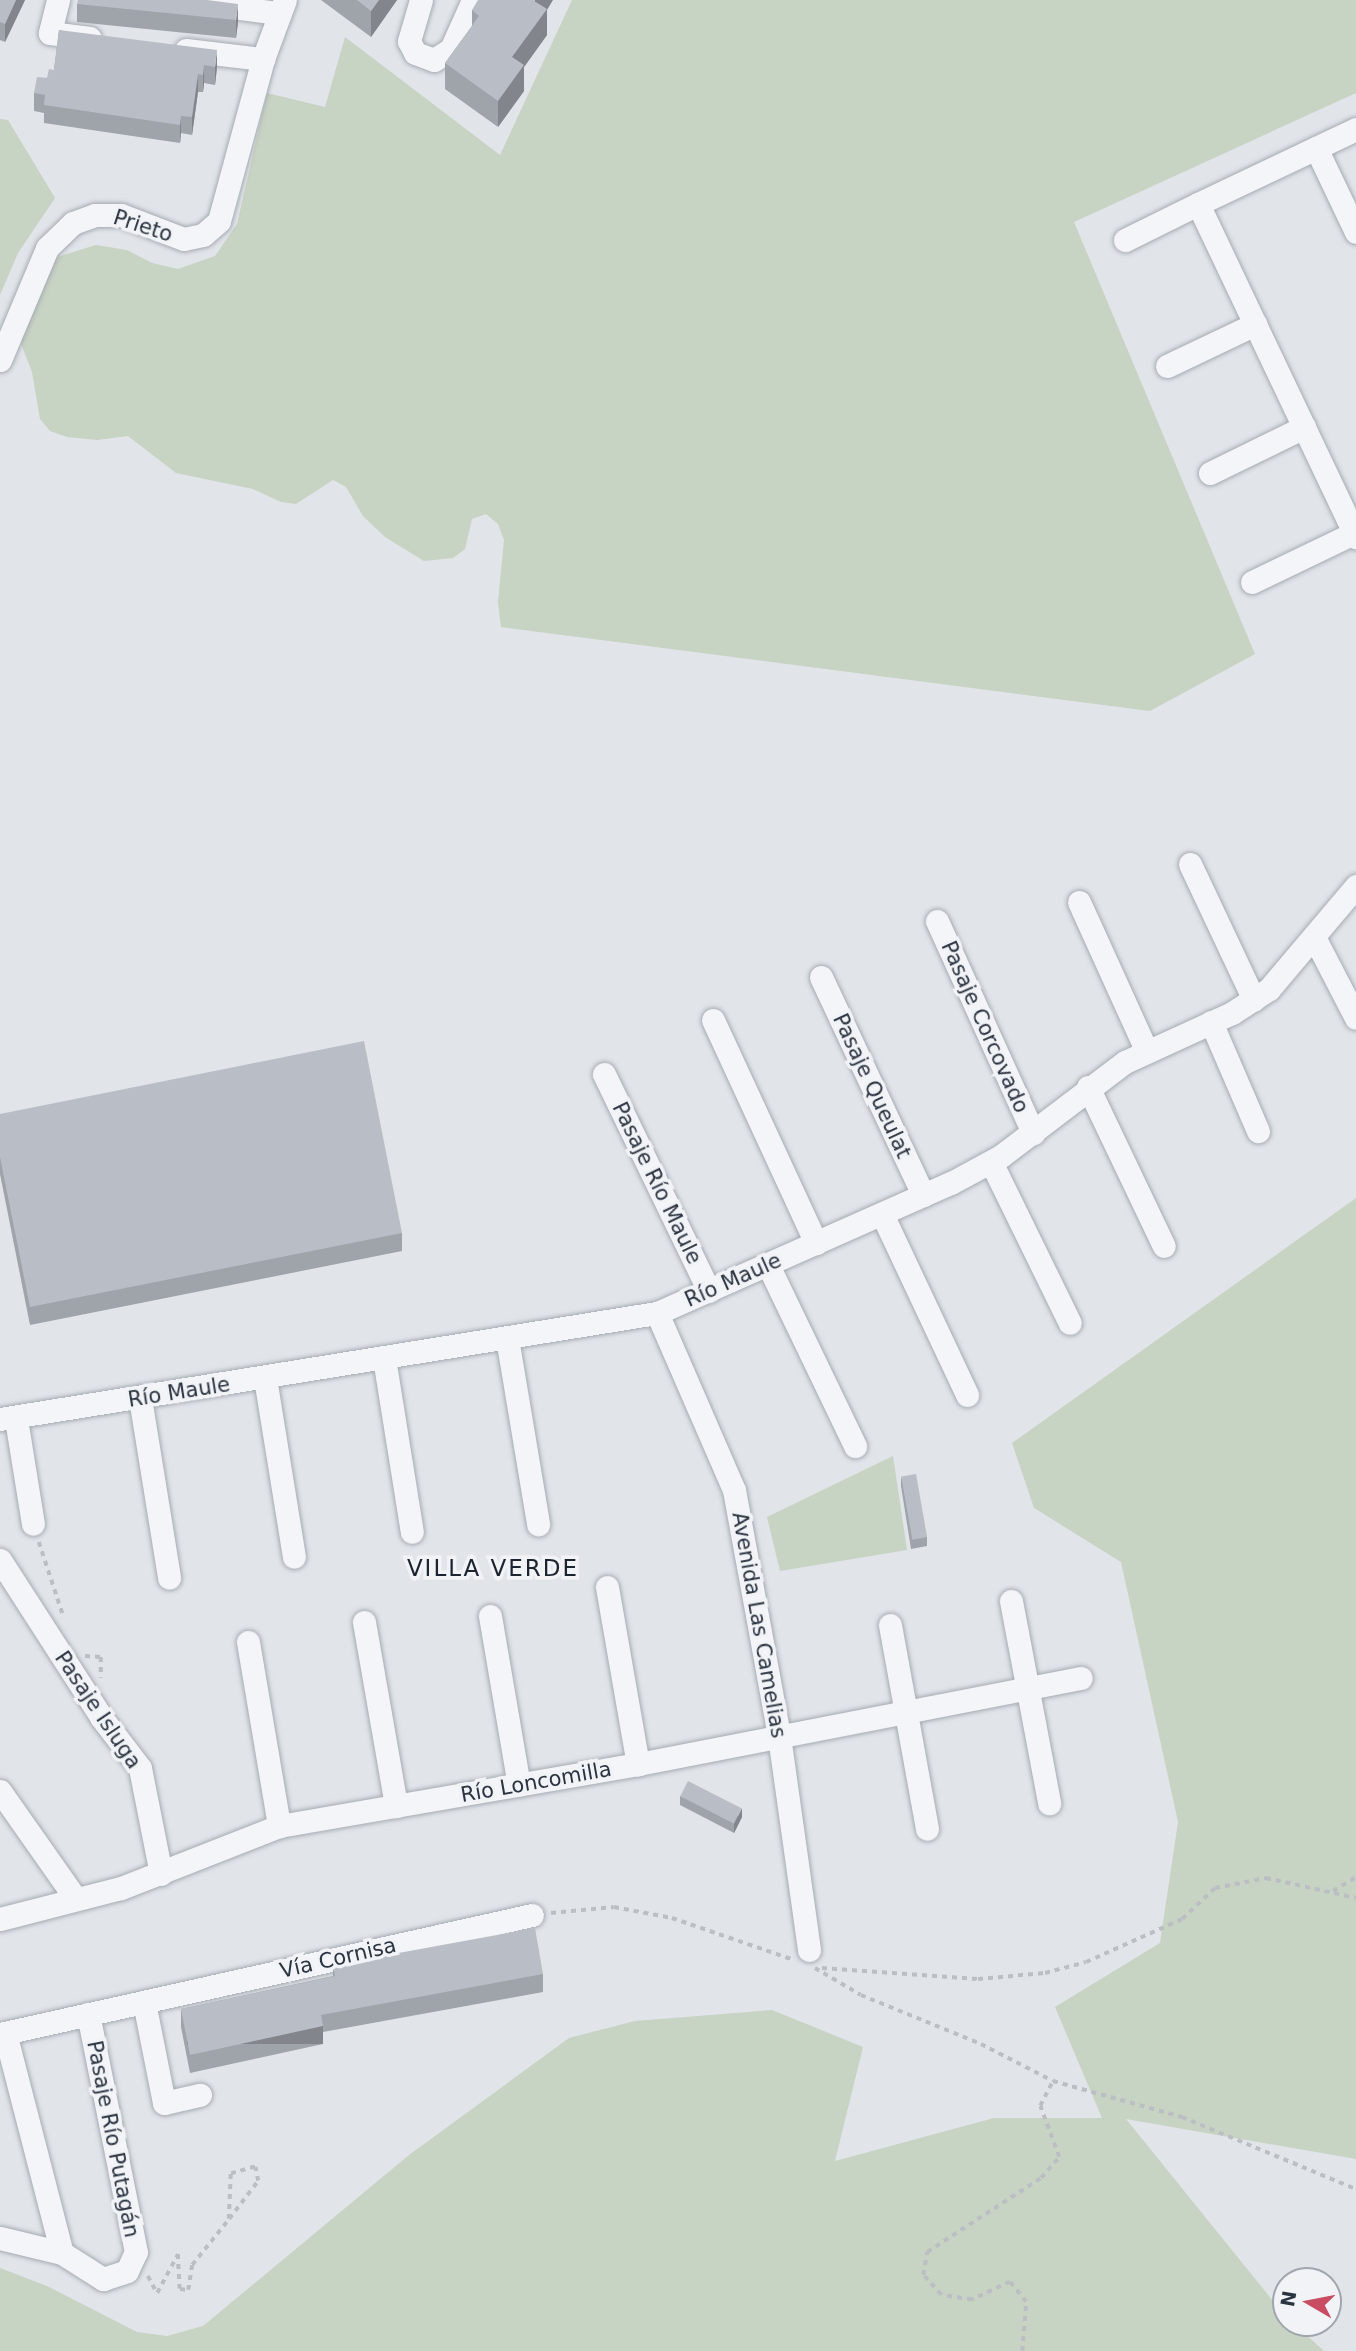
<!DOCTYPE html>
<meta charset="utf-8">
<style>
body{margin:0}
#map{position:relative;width:1356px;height:2351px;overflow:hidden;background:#e1e4e9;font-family:"DejaVu Sans",sans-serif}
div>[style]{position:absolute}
.green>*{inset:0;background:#c7d3c3}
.path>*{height:3.5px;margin-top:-1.75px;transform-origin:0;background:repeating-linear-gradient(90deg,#bbbfc4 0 5px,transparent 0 10px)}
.roads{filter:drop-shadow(0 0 2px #a6abb3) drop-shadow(0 0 2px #a6abb3)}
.minor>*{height:23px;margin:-11.5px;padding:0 11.5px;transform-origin:11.5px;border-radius:11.5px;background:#f4f5f8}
.wall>*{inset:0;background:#9fa3aa}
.shaded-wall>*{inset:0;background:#82858b;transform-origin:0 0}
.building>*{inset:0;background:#b9bec6;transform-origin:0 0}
span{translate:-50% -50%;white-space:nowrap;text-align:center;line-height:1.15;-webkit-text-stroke:7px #f1f3f7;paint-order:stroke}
.street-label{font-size:21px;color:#2a3340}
.neighbourhood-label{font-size:23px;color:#1c2431;letter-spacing:2px}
.north{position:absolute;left:1272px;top:2267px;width:70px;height:70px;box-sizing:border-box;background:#f1f3f7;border:2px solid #a1a6ae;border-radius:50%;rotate:280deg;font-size:19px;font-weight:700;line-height:28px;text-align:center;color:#2a3340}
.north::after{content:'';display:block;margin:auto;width:24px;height:32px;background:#c84d62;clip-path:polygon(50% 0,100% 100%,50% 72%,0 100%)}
</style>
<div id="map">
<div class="green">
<i style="clip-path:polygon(572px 0,1356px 0,1356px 93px,1074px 222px,1255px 654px,1150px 711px,501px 627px,498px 602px,504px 540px,498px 524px,486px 514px,472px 519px,465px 549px,453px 558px,424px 561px,385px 537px,363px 516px,346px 487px,333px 480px,296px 504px,281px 502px,253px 489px,176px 473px,128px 436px,97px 440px,67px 437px,50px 431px,40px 419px,32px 372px,18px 336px,54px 258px,96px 245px,127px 250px,152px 263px,178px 269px,215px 256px,237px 224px,267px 93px,325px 107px,345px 37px,500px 155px)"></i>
<i style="clip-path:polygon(0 119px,8px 120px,55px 198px,18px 253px,0 295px)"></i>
<i style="clip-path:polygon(1356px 1198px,1356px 2159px,1126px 2119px,1286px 2317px,1286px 2323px,1293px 2323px,1324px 2351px,0 2351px,0 2268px,47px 2286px,137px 2332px,167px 2336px,203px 2326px,409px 2155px,569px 2038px,635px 2021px,772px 2010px,863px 2047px,835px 2161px,994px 2118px,1102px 2118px,1055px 2007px,1160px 1943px,1178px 1822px,1121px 1562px,1034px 1508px,1012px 1443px)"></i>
<i style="clip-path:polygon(893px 1456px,907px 1550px,780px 1571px,767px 1517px)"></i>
</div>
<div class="path">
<i style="left:39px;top:1542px;width:80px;rotate:71.8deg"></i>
<i style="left:85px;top:1656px;width:16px;rotate:4deg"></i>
<i style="left:101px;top:1657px;width:21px;rotate:90deg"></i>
<i style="left:1333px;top:1891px;width:27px;rotate:-31deg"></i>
<i style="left:551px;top:1913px;width:63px;rotate:-5.4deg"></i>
<i style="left:614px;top:1907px;width:59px;rotate:10.7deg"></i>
<i style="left:672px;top:1918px;width:126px;rotate:19deg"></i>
<i style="left:815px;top:1968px;width:53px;rotate:30.4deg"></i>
<i style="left:861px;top:1995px;width:130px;rotate:22.2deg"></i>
<i style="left:981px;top:2044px;width:81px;rotate:27.2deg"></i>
<i style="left:1053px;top:2081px;width:134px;rotate:15.6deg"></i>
<i style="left:1182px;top:2117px;width:188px;rotate:22.5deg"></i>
<i style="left:822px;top:1968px;width:156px;rotate:4deg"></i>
<i style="left:978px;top:1979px;width:67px;rotate:-5.1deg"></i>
<i style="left:1045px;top:1973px;width:42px;rotate:-15deg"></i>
<i style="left:1086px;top:1962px;width:105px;rotate:-24.1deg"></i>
<i style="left:1182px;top:1919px;width:45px;rotate:-43.2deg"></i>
<i style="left:1215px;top:1888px;width:52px;rotate:-11.1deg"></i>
<i style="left:1266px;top:1878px;width:92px;rotate:12.5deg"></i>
<i style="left:148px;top:2276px;width:19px;rotate:62deg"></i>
<i style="left:157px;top:2293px;width:44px;rotate:-61.7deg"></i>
<i style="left:178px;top:2254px;width:35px;rotate:87deg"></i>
<i style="left:180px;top:2289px;width:8px;rotate:7deg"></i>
<i style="left:188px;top:2290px;width:25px;rotate:-81deg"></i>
<i style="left:192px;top:2265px;width:59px;rotate:-51.2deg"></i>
<i style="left:229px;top:2219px;width:48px;rotate:-52.7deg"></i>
<i style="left:258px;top:2181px;width:14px;rotate:-102deg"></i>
<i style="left:255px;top:2167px;width:25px;rotate:164deg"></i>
<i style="left:231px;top:2174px;width:45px;rotate:92.5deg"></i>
<i style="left:1022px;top:2351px;width:49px;rotate:-85.3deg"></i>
<i style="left:1026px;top:2302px;width:26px;rotate:-129deg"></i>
<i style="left:1010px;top:2282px;width:42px;rotate:154.7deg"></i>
<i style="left:972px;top:2300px;width:31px;rotate:-171deg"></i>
<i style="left:941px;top:2295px;width:27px;rotate:-132deg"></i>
<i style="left:923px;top:2275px;width:23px;rotate:-80deg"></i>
<i style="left:927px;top:2252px;width:136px;rotate:-33deg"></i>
<i style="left:1041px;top:2178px;width:28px;rotate:-49deg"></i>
<i style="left:1059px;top:2157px;width:54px;rotate:-110.4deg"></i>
<i style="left:1040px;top:2106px;width:28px;rotate:-63deg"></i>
</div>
<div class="roads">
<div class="minor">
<i style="left:58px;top:0;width:34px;rotate:104deg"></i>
<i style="left:50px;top:33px;width:40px;rotate:7.1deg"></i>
<i style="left:180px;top:0;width:99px;rotate:7.6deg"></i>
<i style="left:421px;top:0;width:43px;rotate:106.3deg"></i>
<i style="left:409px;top:41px;width:13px;rotate:63deg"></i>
<i style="left:415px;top:53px;width:20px;rotate:20deg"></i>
<i style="left:434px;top:60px;width:20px;rotate:-33deg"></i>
<i style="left:451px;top:49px;width:54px;rotate:-65.8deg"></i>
<i style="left:186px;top:50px;width:78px;rotate:6.7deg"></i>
<i style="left:1316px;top:148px;width:44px;rotate:-25.4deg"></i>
<i style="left:1356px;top:232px;width:93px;rotate:-115.5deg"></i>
<i style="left:1316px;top:148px;width:131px;rotate:154.6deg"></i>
<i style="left:1198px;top:204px;width:369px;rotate:64.6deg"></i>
<i style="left:1125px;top:240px;width:81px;rotate:-26.3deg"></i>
<i style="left:0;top:360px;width:121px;rotate:-67.2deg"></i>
<i style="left:47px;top:248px;width:36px;rotate:-44deg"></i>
<i style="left:73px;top:223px;width:23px;rotate:-20deg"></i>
<i style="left:95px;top:215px;width:26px"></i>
<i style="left:121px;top:215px;width:67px;rotate:20.9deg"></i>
<i style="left:184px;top:239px;width:19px;rotate:-12deg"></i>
<i style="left:203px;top:235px;width:21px;rotate:-41deg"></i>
<i style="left:219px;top:221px;width:168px;rotate:-74.8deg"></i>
<i style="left:263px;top:59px;width:63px;rotate:-69.6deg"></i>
<i style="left:1167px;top:366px;width:98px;rotate:-25.5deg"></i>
<i style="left:1210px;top:473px;width:105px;rotate:-26.1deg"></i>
<i style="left:1252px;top:582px;width:113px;rotate:-25.7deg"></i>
<i style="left:1190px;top:864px;width:150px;rotate:64.8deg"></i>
<i style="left:1079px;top:902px;width:162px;rotate:65.6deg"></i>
<i style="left:937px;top:921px;width:233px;rotate:65.6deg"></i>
<i style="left:1314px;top:937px;width:91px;rotate:62.6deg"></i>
<i style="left:821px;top:977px;width:241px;rotate:64.9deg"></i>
<i style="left:713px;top:1020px;width:246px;rotate:65.2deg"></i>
<i style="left:1211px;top:1022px;width:119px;rotate:66.7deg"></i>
<i style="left:604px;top:1074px;width:241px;rotate:64.2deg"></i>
<i style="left:1088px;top:1087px;width:176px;rotate:64.5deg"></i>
<i style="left:991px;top:1162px;width:179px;rotate:63.9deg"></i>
<i style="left:882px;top:1214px;width:200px;rotate:64.8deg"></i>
<i style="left:768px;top:1265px;width:201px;rotate:64.3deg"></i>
<i style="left:657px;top:1313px;width:193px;rotate:66.5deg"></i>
<i style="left:734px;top:1490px;width:250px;rotate:79.6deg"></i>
<i style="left:779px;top:1736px;width:216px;rotate:82deg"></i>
<i style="left:507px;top:1338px;width:189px;rotate:80.5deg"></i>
<i style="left:384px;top:1358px;width:176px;rotate:80.9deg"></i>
<i style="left:265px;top:1378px;width:181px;rotate:80.8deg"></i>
<i style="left:140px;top:1398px;width:182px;rotate:80.8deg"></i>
<i style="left:0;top:1419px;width:665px;rotate:-9.17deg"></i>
<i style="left:657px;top:1313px;width:321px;rotate:-23.9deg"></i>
<i style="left:951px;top:1183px;width:57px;rotate:-28.4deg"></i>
<i style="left:1001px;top:1156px;width:156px;rotate:-37.2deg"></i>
<i style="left:1125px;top:1062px;width:118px;rotate:-24.6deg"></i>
<i style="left:1232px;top:1013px;width:44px;rotate:-33deg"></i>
<i style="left:1269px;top:989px;width:135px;rotate:-49.8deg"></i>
<i style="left:16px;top:1419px;width:106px;rotate:80.8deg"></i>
<i style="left:0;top:1560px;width:187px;rotate:57.2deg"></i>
<i style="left:101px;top:1717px;width:64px;rotate:52.6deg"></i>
<i style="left:140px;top:1768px;width:108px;rotate:78.8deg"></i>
<i style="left:607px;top:1587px;width:180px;rotate:80.1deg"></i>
<i style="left:1011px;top:1601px;width:206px;rotate:79.3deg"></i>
<i style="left:490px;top:1616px;width:171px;rotate:80.3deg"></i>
<i style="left:364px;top:1622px;width:187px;rotate:80.1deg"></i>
<i style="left:890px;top:1625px;width:207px;rotate:79.7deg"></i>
<i style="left:248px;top:1642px;width:187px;rotate:80.4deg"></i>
<i style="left:0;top:1791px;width:132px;rotate:54.9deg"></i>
<i style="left:0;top:1919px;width:125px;rotate:-14.4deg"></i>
<i style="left:121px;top:1888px;width:170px;rotate:-21.4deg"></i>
<i style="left:279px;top:1826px;width:364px;rotate:-9.8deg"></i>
<i style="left:638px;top:1764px;width:451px;rotate:-11deg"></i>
<i style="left:144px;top:2002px;width:103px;rotate:78.8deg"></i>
<i style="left:164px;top:2103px;width:37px;rotate:-13deg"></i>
<i style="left:5px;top:2033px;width:227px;rotate:75.5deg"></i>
<i style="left:0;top:2034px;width:545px;rotate:-12.61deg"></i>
<i style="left:0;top:2238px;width:64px;rotate:13.6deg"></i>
<i style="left:62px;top:2253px;width:49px;rotate:32.4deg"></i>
<i style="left:103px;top:2279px;width:25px;rotate:-18deg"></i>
<i style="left:127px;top:2271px;width:21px;rotate:-65deg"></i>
<i style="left:136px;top:2252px;width:243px;rotate:-101.4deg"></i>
</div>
</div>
<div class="wall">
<i style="clip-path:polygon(0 0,25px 0,5px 42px,0 40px)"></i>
<i style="clip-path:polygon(207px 0,238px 22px,236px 38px,77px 22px,77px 4px)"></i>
<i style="clip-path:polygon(321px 0,397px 0,371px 37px)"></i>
<i style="clip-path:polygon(472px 10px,547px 10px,547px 35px,524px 67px,524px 91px,498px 127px,445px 89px,445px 63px,472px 26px)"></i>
<i style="clip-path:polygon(59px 30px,217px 67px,215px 85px,204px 83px,203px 92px,198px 92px,192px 135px,181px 133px,180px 143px,44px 123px,44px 113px,34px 111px,34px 93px,54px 70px)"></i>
<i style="clip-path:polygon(0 1114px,402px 1233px,402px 1251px,30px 1325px,0 1174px)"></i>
<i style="clip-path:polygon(901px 1477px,927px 1537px,927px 1546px,911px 1549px,901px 1486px)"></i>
<i style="clip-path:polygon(680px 1796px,742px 1817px,734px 1833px,680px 1805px)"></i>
<i style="clip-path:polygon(333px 1965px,543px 1974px,543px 1992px,323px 2032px,323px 2044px,190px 2073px,181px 2027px,181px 2009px,333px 1976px)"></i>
</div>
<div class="shaded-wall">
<i style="clip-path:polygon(16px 0,25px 0,5px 42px,5px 24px)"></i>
<i style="clip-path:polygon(379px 0,397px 0,371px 37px,371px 11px)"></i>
<i style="clip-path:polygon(535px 0,553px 0,547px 10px,547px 35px,524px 67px,524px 91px,498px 127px,498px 101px,512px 57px)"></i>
<i style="clip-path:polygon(238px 4px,238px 22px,236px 38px,236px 20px)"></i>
<i style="clip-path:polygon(217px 50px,217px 67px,215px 85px,215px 67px)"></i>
<i style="clip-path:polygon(204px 65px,204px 83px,203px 92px,203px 75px)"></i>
<i style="clip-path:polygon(198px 74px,198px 92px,192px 135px,192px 117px)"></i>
<i style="clip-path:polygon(181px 116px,181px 133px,180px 143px,180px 125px)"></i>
<i style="clip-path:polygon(742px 1808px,742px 1817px,734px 1833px,734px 1824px)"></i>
<i style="left:323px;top:2026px;width:18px;height:136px;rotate:90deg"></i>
</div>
<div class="building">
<i style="clip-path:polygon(0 0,16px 0,5px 24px,0 22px)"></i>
<i style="clip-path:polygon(78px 0,207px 0,238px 4px,236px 20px,77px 4px)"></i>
<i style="clip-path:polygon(357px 0,379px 0,371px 11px)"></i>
<i style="clip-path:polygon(478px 0,535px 0,534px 1px,547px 9px,512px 57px,524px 65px,498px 101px,445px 63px,479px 16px,472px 10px)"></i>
<i style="clip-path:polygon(59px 30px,217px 50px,215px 67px,204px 65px,203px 75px,198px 74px,192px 117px,181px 116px,180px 125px,44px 105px,45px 95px,34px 93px,37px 77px,47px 78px,49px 69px,54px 70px)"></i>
<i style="clip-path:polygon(364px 1041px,402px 1233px,30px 1307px,0 1157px,0 1114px)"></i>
<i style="left:916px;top:1474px;width:64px;height:15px;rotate:80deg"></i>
<i style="left:688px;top:1781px;width:60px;height:17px;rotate:27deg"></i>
<i style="clip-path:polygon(535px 1928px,543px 1974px,321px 2015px,323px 2026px,190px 2055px,181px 2009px,335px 1976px,333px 1965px)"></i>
</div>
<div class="street-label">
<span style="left:143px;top:226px;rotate:18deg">Prieto</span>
<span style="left:985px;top:1027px;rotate:66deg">Pasaje Corcovado</span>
<span style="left:872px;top:1086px;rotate:65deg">Pasaje Queulat</span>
<span style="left:657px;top:1183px;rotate:64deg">Pasaje Río Maule</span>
<span style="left:733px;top:1280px;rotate:-24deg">Río Maule</span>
<span style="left:179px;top:1392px;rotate:-9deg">Río Maule</span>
<span style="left:759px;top:1625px;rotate:80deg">Avenida Las Camelias</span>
<span style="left:98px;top:1710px;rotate:56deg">Pasaje Isluga</span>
<span style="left:536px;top:1782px;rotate:-10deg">Río Loncomilla</span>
<span style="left:338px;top:1958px;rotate:-13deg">Vía Cornisa</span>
<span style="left:113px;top:2139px;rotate:79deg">Pasaje Río Putagán</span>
</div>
<div class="neighbourhood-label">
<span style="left:493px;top:1568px">VILLA VERDE</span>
</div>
<div class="north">N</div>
</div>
